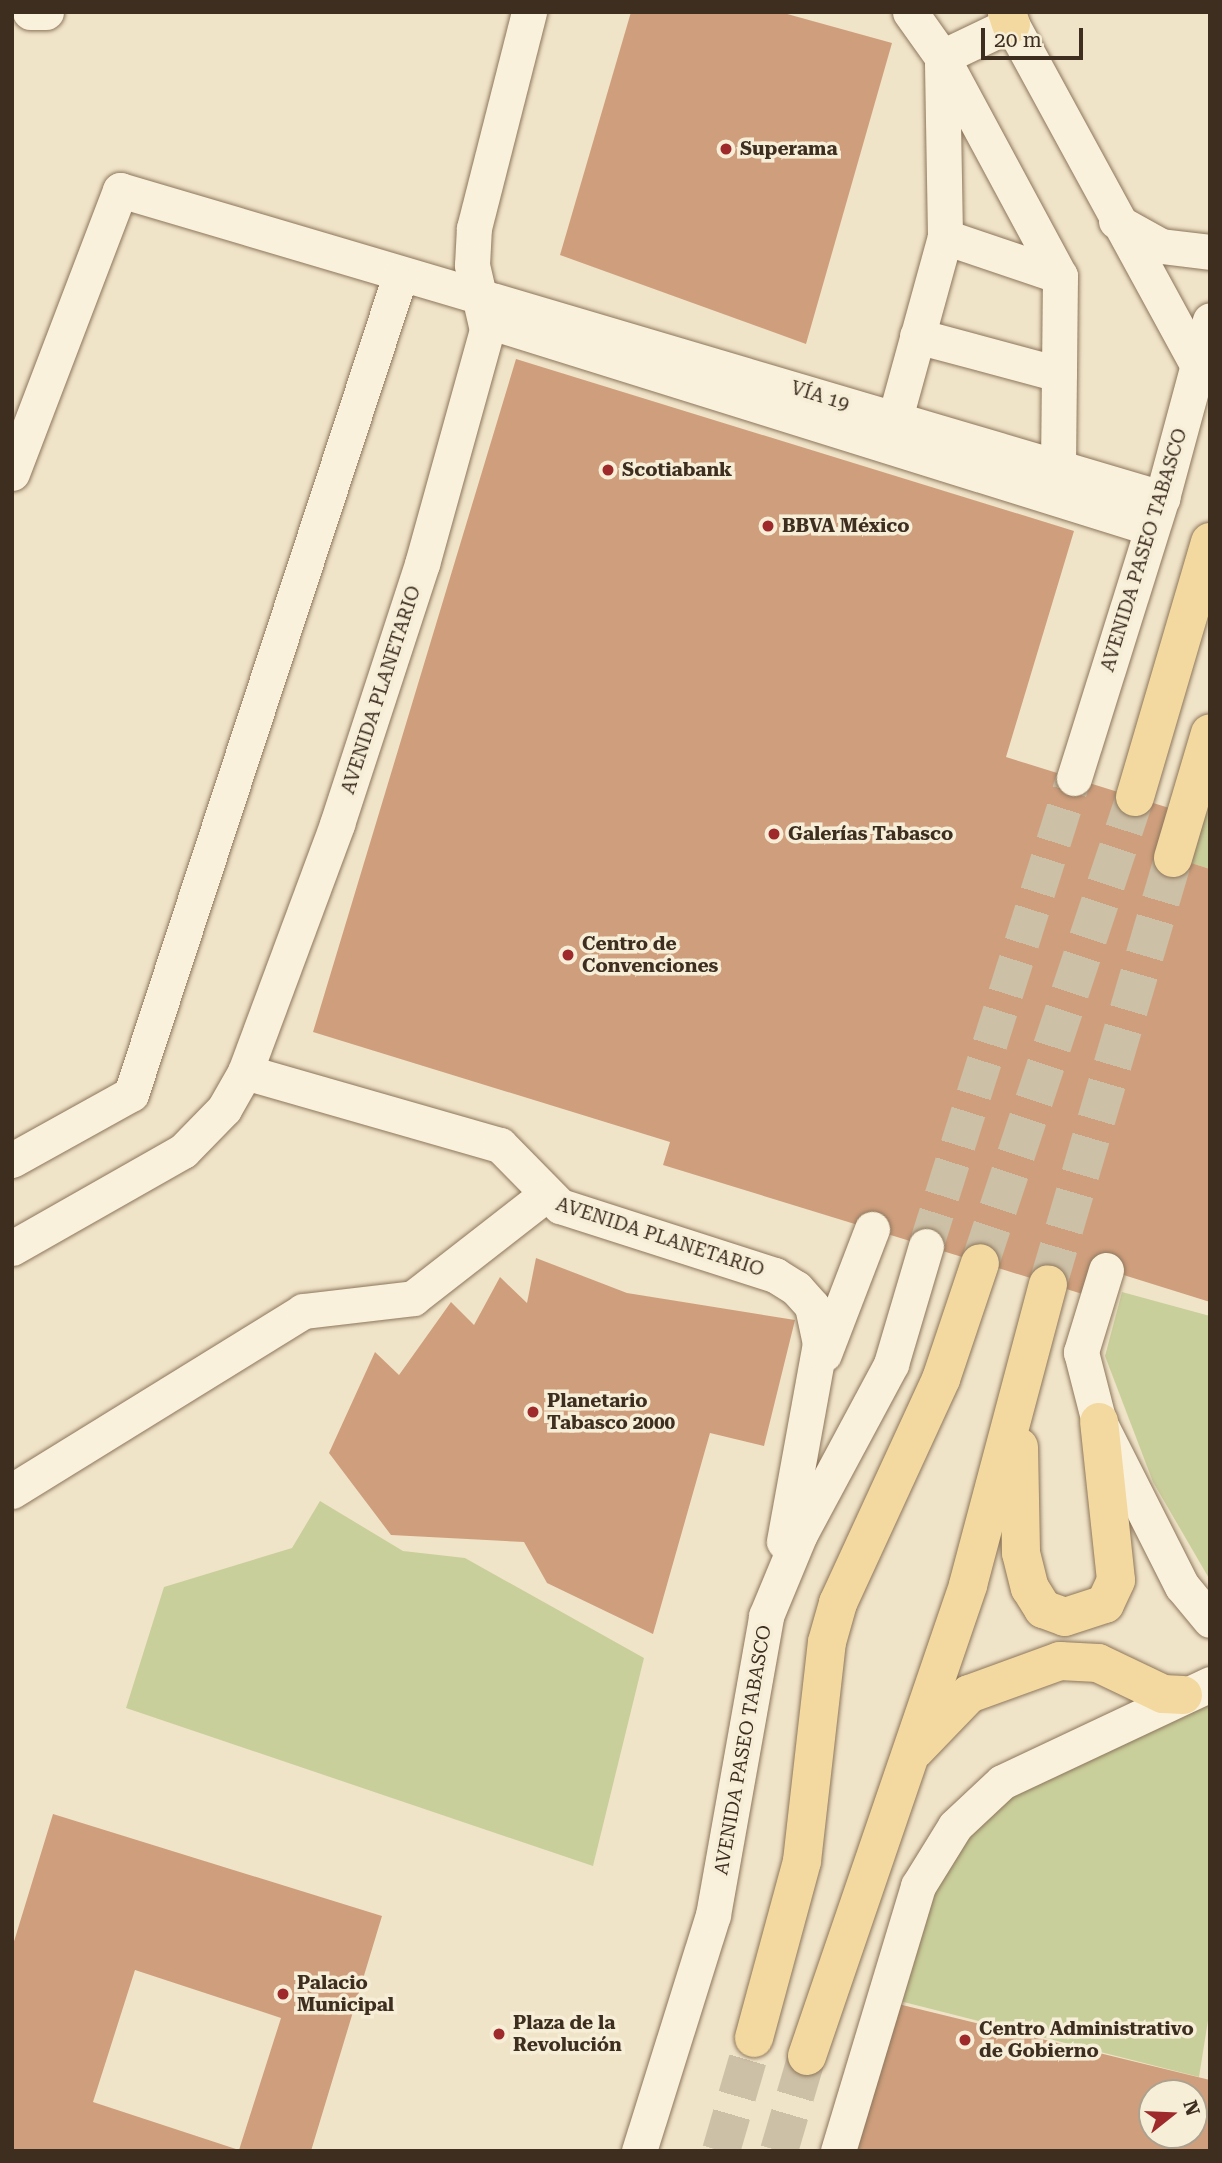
<!DOCTYPE html>
<meta charset="utf-8">
<style>
body{margin:0}
#map{position:relative;width:1222px;height:2163px;overflow:hidden;background:#f0e4c8;font-family:"Roboto Serif",serif}
div>[style]{position:absolute}
.green>*{inset:0;background:#c9cf9b}
.building>*{inset:0;background:#cf9f7d}
.minor-tunnel>*{height:35px;margin-top:-17.5px;transform-origin:0;background:repeating-linear-gradient(90deg,#ccc0a6 0 35px,transparent 0 53px)}
.major-tunnel>*{height:38px;margin-top:-19px;transform-origin:0;background:repeating-linear-gradient(90deg,#ccc0a6 0 38px,transparent 0 57px)}
.roads{filter:drop-shadow(0 0 2px #8d765c) drop-shadow(0 0 2px #8d765c)}
.minor>*{height:35px;margin:-17.5px;padding:0 17.5px;transform-origin:17.5px;border-radius:17.5px;background:#faf1dc}
.major>*{height:38px;margin:-19px;padding:0 19px;transform-origin:19px;border-radius:19px;background:#f3d9a0}
.dots>*{width:19px;height:19px;translate:-50% -50%;box-sizing:border-box;border:4px solid #f7eed8;border-radius:50%}
span{translate:-50% -50%;white-space:nowrap;text-align:center;line-height:1.15;-webkit-text-stroke:7px #f7eed8;paint-order:stroke}
.poi-label{font-size:19px;color:#3d2e20;font-weight:700}
.left{translate:0 -50%;text-align:left}
.street-label{font-size:19px;color:#3d2e20}
.frame{position:absolute;inset:0;border:14px solid #3d2e20;pointer-events:none}
.north{position:absolute;left:1138px;top:2079px;width:70px;height:70px;box-sizing:border-box;background:#f7eed8;border:2px solid #ada18e;border-radius:50%;rotate:72deg;font-size:19px;font-weight:700;line-height:28px;text-align:center;color:#3d2e20}
.north::after{content:'';display:block;margin:auto;width:24px;height:32px;background:#9e2a2b;clip-path:polygon(50% 0,100% 100%,50% 72%,0 100%)}
.scale{position:absolute;left:981px;top:28px;width:102px;height:32px;box-sizing:border-box;border:4px solid #3d2e20;border-top:0;padding-left:9px;font-size:21px;line-height:24px;white-space:nowrap;color:#3d2e20;-webkit-text-stroke:5px #f7eed8;paint-order:stroke}
</style>
<div id="map">
<div class="green">
<i style="clip-path:polygon(1210px 733px,1210px 869px,1174px 858px)"></i>
<i style="clip-path:polygon(1122px 1292px,1210px 1316px,1210px 1580px,1153px 1482px,1105px 1356px)"></i>
<i style="clip-path:polygon(320px 1501px,403px 1551px,465px 1558px,644px 1658px,593px 1866px,126px 1708px,164px 1587px,292px 1548px)"></i>
<i style="clip-path:polygon(1210px 1689px,1210px 2008px,1199px 2077px,884px 1997px,955px 1826px)"></i>
</div>
<div class="building">
<i style="clip-path:polygon(631px 12px,780px 12px,892px 43px,806px 344px,560px 255px)"></i>
<i style="clip-path:polygon(516px 359px,1074px 531px,1006px 757px,1182px 812px,1169px 856px,1210px 869px,1210px 1302px,1098px 1267px,1089px 1296px,663px 1165px,670px 1142px,313px 1032px)"></i>
<i style="clip-path:polygon(536px 1258px,627px 1293px,795px 1320px,764px 1446px,710px 1433px,653px 1634px,547px 1583px,524px 1542px,391px 1535px,329px 1453px,375px 1352px,399px 1375px,451px 1302px,474px 1325px,500px 1277px,527px 1303px)"></i>
<i style="clip-path:polygon(evenodd,53px 1814px,382px 1916px,311px 2151px,12px 2151px,12px 1948px,53px 1814px,135px 1970px,281px 2018px,239px 2150px,93px 2102px,135px 1970px)"></i>
<i style="clip-path:polygon(evenodd,894px 2003px,1210px 2080px,1210px 2151px,848px 2151px,894px 2003px,1152px 2093px,1194px 2093px,1194px 2135px,1152px 2135px,1152px 2093px)"></i>
</div>
<div class="minor-tunnel">
<i style="left:926px;top:1246px;width:491px;rotate:-72.5deg"></i>
</div>
<div class="major-tunnel">
<i style="left:980px;top:1263px;width:491px;rotate:-71.6deg"></i>
<i style="left:1048px;top:1284px;width:444px;rotate:-73.6deg"></i>
<i style="left:721px;top:2151px;width:118px;rotate:-73.7deg"></i>
<i style="left:779px;top:2151px;width:99px;rotate:-73.6deg"></i>
</div>
<div class="roads">
<div class="minor">
<i style="left:30px;top:12px;width:16px"></i>
<i style="left:910px;top:12px;width:55px;rotate:54.6deg"></i>
<i style="left:942px;top:57px;width:76px;rotate:-25.6deg"></i>
<i style="left:1005px;top:12px;width:401px;rotate:61.4deg"></i>
<i style="left:942px;top:57px;width:249px;rotate:61.7deg"></i>
<i style="left:1060px;top:276px;width:191px;rotate:90.6deg"></i>
<i style="left:942px;top:64px;width:173px;rotate:89deg"></i>
<i style="left:1116px;top:221px;width:51px;rotate:29.1deg"></i>
<i style="left:1161px;top:246px;width:49px;rotate:7deg"></i>
<i style="left:488px;top:321px;width:695px;rotate:17.34deg"></i>
<i style="left:917px;top:336px;width:147px;rotate:15deg"></i>
<i style="left:895px;top:418px;width:188px;rotate:-74.6deg"></i>
<i style="left:945px;top:237px;width:121px;rotate:18.7deg"></i>
<i style="left:12px;top:473px;width:303px;rotate:-69.1deg"></i>
<i style="left:120px;top:190px;width:1087px;rotate:16.47deg"></i>
<i style="left:1074px;top:778px;width:294px;rotate:-72.6deg"></i>
<i style="left:1162px;top:498px;width:184px;rotate:-74.9deg"></i>
<i style="left:245px;top:1072px;width:265px;rotate:16deg"></i>
<i style="left:500px;top:1145px;width:86px;rotate:45.5deg"></i>
<i style="left:560px;top:1206px;width:226px;rotate:17.8deg"></i>
<i style="left:775px;top:1275px;width:25px;rotate:32deg"></i>
<i style="left:796px;top:1288px;width:24px;rotate:48deg"></i>
<i style="left:812px;top:1306px;width:38px;rotate:78deg"></i>
<i style="left:820px;top:1343px;width:202px;rotate:100.3deg"></i>
<i style="left:12px;top:1160px;width:136px;rotate:-29deg"></i>
<i style="left:131px;top:1094px;width:861px;rotate:-71.8deg"></i>
<i style="left:12px;top:1248px;width:197px;rotate:-29.6deg"></i>
<i style="left:183px;top:1151px;width:59px;rotate:-45.7deg"></i>
<i style="left:224px;top:1109px;width:43px;rotate:-60.4deg"></i>
<i style="left:245px;top:1072px;width:265px;rotate:-69.6deg"></i>
<i style="left:337px;top:824px;width:274px;rotate:-71.9deg"></i>
<i style="left:422px;top:564px;width:243px;rotate:-74.5deg"></i>
<i style="left:487px;top:330px;width:67px;rotate:-103deg"></i>
<i style="left:472px;top:265px;width:37px;rotate:-87deg"></i>
<i style="left:474px;top:228px;width:223px;rotate:-75.7deg"></i>
<i style="left:1106px;top:1270px;width:86px;rotate:107deg"></i>
<i style="left:1081px;top:1352px;width:72px;rotate:75.6deg"></i>
<i style="left:1099px;top:1422px;width:184px;rotate:63.2deg"></i>
<i style="left:1182px;top:1586px;width:44px;rotate:50.5deg"></i>
<i style="left:824px;top:1354px;width:134px;rotate:-69deg"></i>
<i style="left:12px;top:1491px;width:342px;rotate:-31.7deg"></i>
<i style="left:303px;top:1311px;width:111px;rotate:-6.7deg"></i>
<i style="left:413px;top:1298px;width:166px;rotate:-37.9deg"></i>
<i style="left:639px;top:2151px;width:247px;rotate:-72.6deg"></i>
<i style="left:713px;top:1915px;width:304px;rotate:-79.9deg"></i>
<i style="left:766px;top:1616px;width:89px;rotate:-67.5deg"></i>
<i style="left:800px;top:1534px;width:193px;rotate:-61.8deg"></i>
<i style="left:891px;top:1364px;width:123px;rotate:-73.5deg"></i>
<i style="left:838px;top:2151px;width:277px;rotate:-73.2deg"></i>
<i style="left:918px;top:1886px;width:70px;rotate:-58.3deg"></i>
<i style="left:955px;top:1826px;width:64px;rotate:-43.1deg"></i>
<i style="left:1002px;top:1782px;width:230px;rotate:-25.2deg"></i>
</div>
<div class="major">
<i style="left:1007px;top:12px;width:13px;rotate:72deg"></i>
<i style="left:1135px;top:797px;width:266px;rotate:-73.6deg"></i>
<i style="left:1173px;top:858px;width:130px;rotate:-73.5deg"></i>
<i style="left:1019px;top:1447px;width:106px;rotate:88.9deg"></i>
<i style="left:1021px;top:1553px;width:36px;rotate:76deg"></i>
<i style="left:1030px;top:1588px;width:25px;rotate:58deg"></i>
<i style="left:1043px;top:1609px;width:23px;rotate:20deg"></i>
<i style="left:1065px;top:1617px;width:42px;rotate:-18deg"></i>
<i style="left:1105px;top:1604px;width:26px;rotate:-65deg"></i>
<i style="left:1116px;top:1580px;width:159px;rotate:-96.1deg"></i>
<i style="left:915px;top:1750px;width:78px;rotate:-46deg"></i>
<i style="left:969px;top:1694px;width:97px;rotate:-19.9deg"></i>
<i style="left:1060px;top:1661px;width:38px;rotate:3deg"></i>
<i style="left:1098px;top:1663px;width:72px;rotate:25.5deg"></i>
<i style="left:1163px;top:1694px;width:20px;rotate:3deg"></i>
<i style="left:754px;top:2038px;width:183px;rotate:-74.8deg"></i>
<i style="left:802px;top:1861px;width:220px;rotate:-83.5deg"></i>
<i style="left:827px;top:1642px;width:41px;rotate:-74.2deg"></i>
<i style="left:838px;top:1603px;width:247px;rotate:-65.3deg"></i>
<i style="left:941px;top:1379px;width:122px;rotate:-71.4deg"></i>
<i style="left:807px;top:2056px;width:498px;rotate:-71.1deg"></i>
<i style="left:968px;top:1585px;width:311px;rotate:-75.1deg"></i>
</div>
</div>
<div class="dots">
<i style="left:726px;top:149px;background:#9e2a2b"></i>
<i style="left:608px;top:470px;background:#9e2a2b"></i>
<i style="left:768px;top:526px;background:#9e2a2b"></i>
<i style="left:774px;top:834px;background:#9e2a2b"></i>
<i style="left:568px;top:955px;background:#9e2a2b"></i>
<i style="left:533px;top:1412px;background:#9e2a2b"></i>
<i style="left:283px;top:1994px;background:#9e2a2b"></i>
<i style="left:499px;top:2034px;background:#9e2a2b"></i>
<i style="left:965px;top:2040px;background:#9e2a2b"></i>
</div>
<div class="poi-label">
<span class="left" style="left:740px;top:149px">Superama</span>
<span class="left" style="left:622px;top:470px">Scotiabank</span>
<span class="left" style="left:782px;top:526px">BBVA México</span>
<span class="left" style="left:788px;top:834px">Galerías Tabasco</span>
<span class="left" style="left:582px;top:955px">Centro de<br>Convenciones</span>
<span class="left" style="left:547px;top:1412px">Planetario<br>Tabasco 2000</span>
<span class="left" style="left:297px;top:1994px">Palacio<br>Municipal</span>
<span class="left" style="left:513px;top:2034px">Plaza de la<br>Revolución</span>
<span class="left" style="left:979px;top:2040px">Centro Administrativo<br>de Gobierno</span>
</div>
<div class="street-label">
<span style="left:820px;top:396px;rotate:17deg">VÍA 19</span>
<span style="left:1144px;top:550px;rotate:-73deg">AVENIDA PASEO TABASCO</span>
<span style="left:381px;top:690px;rotate:-72deg">AVENIDA PLANETARIO</span>
<span style="left:660px;top:1237px;rotate:18deg">AVENIDA PLANETARIO</span>
<span style="left:743px;top:1750px;rotate:-80deg">AVENIDA PASEO TABASCO</span>
</div>
<div class="frame"></div>
<div class="north">N</div>
<div class="scale">20 m</div>
</div>
